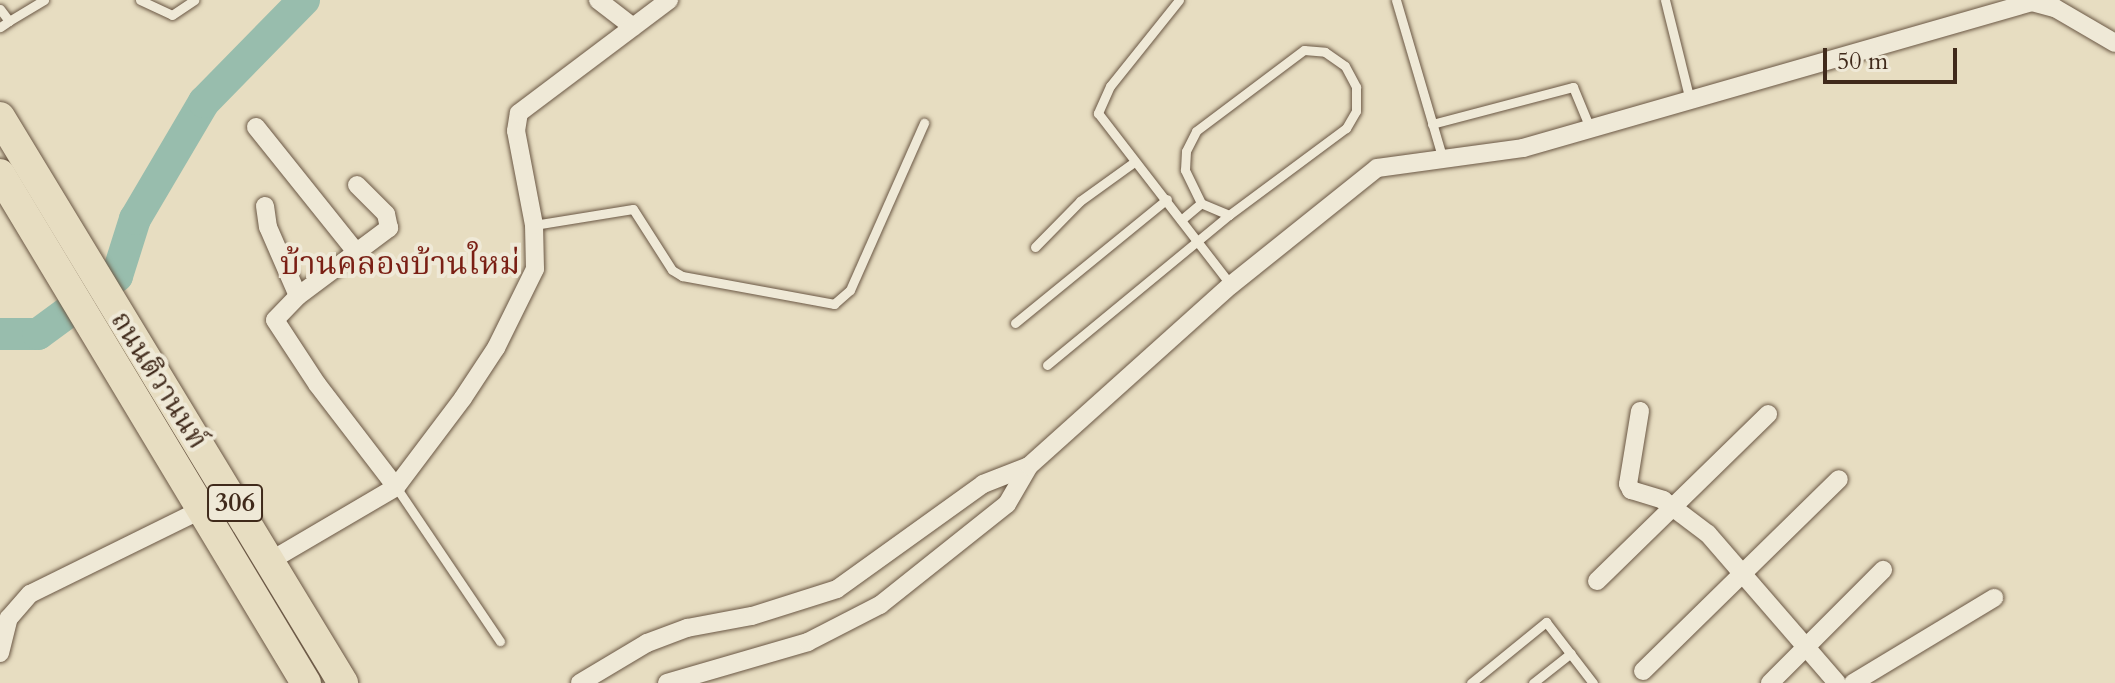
<!DOCTYPE html>
<meta charset="utf-8">
<style>
body{margin:0}
#map{position:relative;width:2115px;height:683px;overflow:hidden;background:#e7ddc1;font-family:Cardo,"Noto Serif Thai",serif}
div>[style]{position:absolute}
.river>*{height:32px;margin:-16px;padding:0 16px;transform-origin:16px;border-radius:16px;background:#98bdad}
.roads{filter:drop-shadow(0 0 2px #6a5744) drop-shadow(0 0 2px #6a5744)}
.lane>*{height:9px;margin:-4.5px;padding:0 4.5px;transform-origin:4.5px;border-radius:4.5px;background:#efe9d7}
.street>*{height:18px;margin:-9px;padding:0 9px;transform-origin:9px;border-radius:9px;background:#efe9d7}
.primary>*{height:30px;margin:-15px;padding:0 15px;transform-origin:15px;border-radius:15px;background:#e7ddc1}
span{translate:-50% -50%;white-space:nowrap;text-align:center;line-height:1.15;-webkit-text-stroke:8px #efe9d7;paint-order:stroke}
.shield-label span{padding:2px 6px;background:#efe9d7;border:2px solid;border-radius:6px;-webkit-text-stroke-width:0}
.shield-label{font-size:26px;color:#402a1b;font-weight:700}
.street-label{font-size:28px;color:#402a1b}
.quarter-label{font-size:32px;color:#7a1f14}
.scale{position:absolute;left:1823px;top:48px;width:134px;height:36px;box-sizing:border-box;border:4px solid #402a1b;border-top:0;padding-left:10px;font-size:24px;line-height:28px;white-space:nowrap;color:#402a1b;-webkit-text-stroke:6px #efe9d7;paint-order:stroke}
</style>
<div id="map">
<div class="river">
<i style="left:0;top:334px;width:38px"></i>
<i style="left:38px;top:334px;width:98px;rotate:-36.3deg"></i>
<i style="left:117px;top:276px;width:60px;rotate:-72.5deg"></i>
<i style="left:135px;top:219px;width:136px;rotate:-59.5deg"></i>
<i style="left:204px;top:102px;width:143px;rotate:-45.6deg"></i>
</div>
<div class="roads">
<div class="lane">
<i style="left:140px;top:0;width:35px;rotate:25deg"></i>
<i style="left:172px;top:15px;width:27px;rotate:-34deg"></i>
<i style="left:1179px;top:0;width:110px;rotate:128.7deg"></i>
<i style="left:1110px;top:86px;width:30px;rotate:114deg"></i>
<i style="left:1098px;top:113px;width:217px;rotate:52.3deg"></i>
<i style="left:1396px;top:0;width:163px;rotate:73.6deg"></i>
<i style="left:1665px;top:0;width:103px;rotate:76deg"></i>
<i style="left:0;top:9px;width:15px;rotate:53deg"></i>
<i style="left:9px;top:21px;width:11px;rotate:146deg"></i>
<i style="left:9px;top:21px;width:41px;rotate:-31deg"></i>
<i style="left:1304px;top:50px;width:21px;rotate:5deg"></i>
<i style="left:1325px;top:52px;width:24px;rotate:35deg"></i>
<i style="left:1345px;top:66px;width:24px;rotate:62deg"></i>
<i style="left:1356px;top:87px;width:24px;rotate:90deg"></i>
<i style="left:1356px;top:111px;width:20px;rotate:120deg"></i>
<i style="left:1346px;top:128px;width:146px;rotate:143.4deg"></i>
<i style="left:1229px;top:215px;width:30px;rotate:-157deg"></i>
<i style="left:1201px;top:203px;width:37px;rotate:-116deg"></i>
<i style="left:1185px;top:170px;width:19px;rotate:-87deg"></i>
<i style="left:1186px;top:151px;width:22px;rotate:-63deg"></i>
<i style="left:1196px;top:131px;width:135px;rotate:-36.9deg"></i>
<i style="left:1432px;top:124px;width:146px;rotate:-14.7deg"></i>
<i style="left:1573px;top:87px;width:44px;rotate:67.5deg"></i>
<i style="left:1181px;top:220px;width:26px;rotate:-40deg"></i>
<i style="left:534px;top:225px;width:100px;rotate:-9.2deg"></i>
<i style="left:633px;top:209px;width:72px;rotate:57.4deg"></i>
<i style="left:672px;top:270px;width:12px;rotate:31deg"></i>
<i style="left:682px;top:276px;width:155px;rotate:10.4deg"></i>
<i style="left:834px;top:304px;width:21px;rotate:-41deg"></i>
<i style="left:850px;top:290px;width:183px;rotate:-66.1deg"></i>
<i style="left:1035px;top:247px;width:64px;rotate:-45.6deg"></i>
<i style="left:1080px;top:201px;width:67px;rotate:-35.8deg"></i>
<i style="left:1015px;top:323px;width:196px;rotate:-39.2deg"></i>
<i style="left:1047px;top:365px;width:236px;rotate:-39.5deg"></i>
<i style="left:396px;top:487px;width:186px;rotate:56deg"></i>
<i style="left:1471px;top:683px;width:97px;rotate:-39.1deg"></i>
<i style="left:1546px;top:622px;width:77px;rotate:52.4deg"></i>
<i style="left:1533px;top:683px;width:48px;rotate:-38.3deg"></i>
</div>
<div class="street">
<i style="left:598px;top:0;width:44px;rotate:37.6deg"></i>
<i style="left:256px;top:127px;width:160px;rotate:51.3deg"></i>
<i style="left:265px;top:206px;width:21px;rotate:82deg"></i>
<i style="left:268px;top:227px;width:75px;rotate:66.5deg"></i>
<i style="left:298px;top:296px;width:33px;rotate:134deg"></i>
<i style="left:275px;top:320px;width:77px;rotate:56.7deg"></i>
<i style="left:317px;top:384px;width:130px;rotate:52.5deg"></i>
<i style="left:298px;top:296px;width:114px;rotate:-36.8deg"></i>
<i style="left:389px;top:228px;width:14px;rotate:-102deg"></i>
<i style="left:386px;top:214px;width:41px;rotate:-135deg"></i>
<i style="left:1640px;top:411px;width:74px;rotate:99.3deg"></i>
<i style="left:1628px;top:484px;width:7px;rotate:63deg"></i>
<i style="left:1631px;top:490px;width:34px;rotate:17deg"></i>
<i style="left:1663px;top:500px;width:56px;rotate:37.1deg"></i>
<i style="left:1708px;top:534px;width:197px;rotate:49.1deg"></i>
<i style="left:270px;top:561px;width:146px;rotate:-30.4deg"></i>
<i style="left:396px;top:487px;width:111px;rotate:-53deg"></i>
<i style="left:463px;top:398px;width:60px;rotate:-56.6deg"></i>
<i style="left:496px;top:348px;width:88px;rotate:-63.7deg"></i>
<i style="left:535px;top:269px;width:44px;rotate:-91.3deg"></i>
<i style="left:534px;top:225px;width:96px;rotate:-100.8deg"></i>
<i style="left:516px;top:131px;width:18px;rotate:-81deg"></i>
<i style="left:519px;top:113px;width:188px;rotate:-37deg"></i>
<i style="left:1597px;top:581px;width:239px;rotate:-44.3deg"></i>
<i style="left:0;top:653px;width:36px;rotate:-76deg"></i>
<i style="left:9px;top:618px;width:32px;rotate:-49deg"></i>
<i style="left:30px;top:594px;width:191px;rotate:-26.2deg"></i>
<i style="left:1643px;top:671px;width:274px;rotate:-44.4deg"></i>
<i style="left:580px;top:683px;width:78px;rotate:-30.8deg"></i>
<i style="left:647px;top:643px;width:43px;rotate:-20.6deg"></i>
<i style="left:687px;top:628px;width:66px;rotate:-10.5deg"></i>
<i style="left:752px;top:616px;width:89px;rotate:-17.6deg"></i>
<i style="left:837px;top:589px;width:180px;rotate:-35.7deg"></i>
<i style="left:983px;top:484px;width:49px;rotate:-21.4deg"></i>
<i style="left:667px;top:683px;width:147px;rotate:-16.2deg"></i>
<i style="left:808px;top:642px;width:81px;rotate:-27.2deg"></i>
<i style="left:880px;top:605px;width:162px;rotate:-38.5deg"></i>
<i style="left:1007px;top:504px;width:44px;rotate:-59.9deg"></i>
<i style="left:1029px;top:466px;width:271px;rotate:-41.9deg"></i>
<i style="left:1231px;top:285px;width:187px;rotate:-38.7deg"></i>
<i style="left:1377px;top:168px;width:147px;rotate:-7.8deg"></i>
<i style="left:1523px;top:148px;width:530px;rotate:-16deg"></i>
<i style="left:2032px;top:2px;width:24px;rotate:15deg"></i>
<i style="left:2055px;top:8px;width:69px;rotate:30.3deg"></i>
<i style="left:1770px;top:683px;width:160px;rotate:-45deg"></i>
<i style="left:1853px;top:683px;width:165px;rotate:-31.1deg"></i>
</div>
<div class="primary">
<i style="left:0;top:117px;width:662px;rotate:58.78deg"></i>
<i style="left:0;top:174px;width:594px;rotate:58.99deg"></i>
</div>
</div>
<div class="shield-label">
<span style="left:235px;top:503px">306</span>
</div>
<div class="street-label">
<span style="left:159px;top:380px;rotate:58deg">ถนนติวานนท์</span>
</div>
<div class="quarter-label">
<span style="left:400px;top:264px">บ้านคลองบ้านใหม่</span>
</div>
<div class="scale">50 m</div>
</div>
